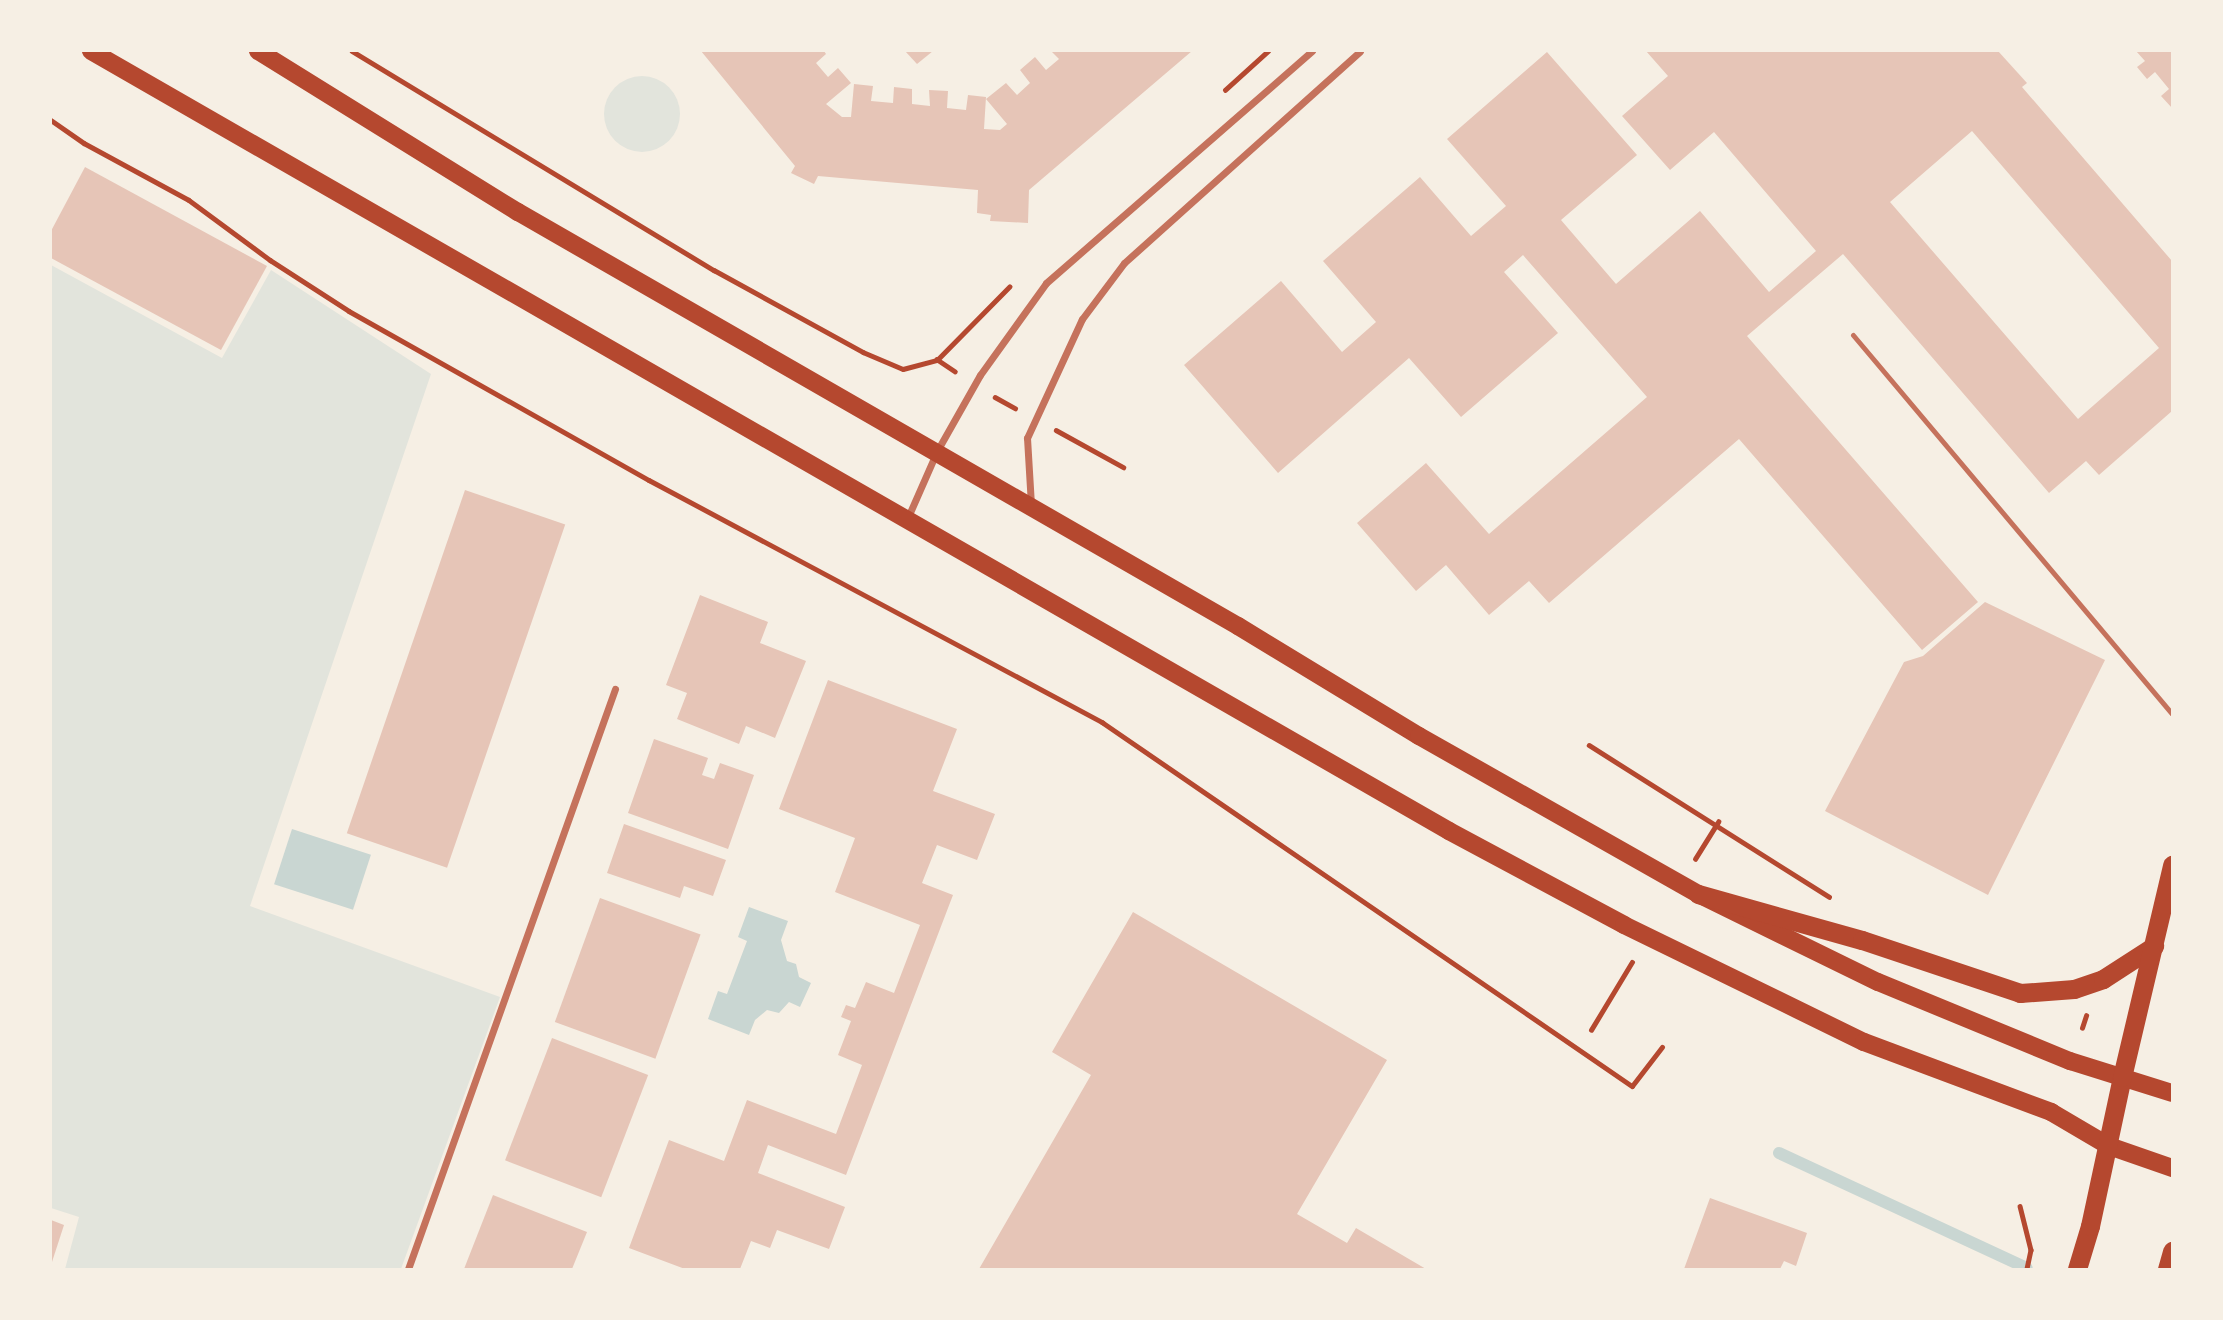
<!DOCTYPE html>
<style>
body{margin:0}
#map{position:relative;width:2223px;height:1320px;overflow:hidden;background:#f6efe4;font-family:"Fira Sans",sans-serif}
div>[style]{position:absolute}
.green>*{inset:0;background:#e2e4dc}
.round{border-radius:50%}
.water>*{inset:0;background:#c9d6d2;transform-origin:0 0}
.stream>*{height:12px;margin:-6px;padding:0 6px;transform-origin:6px;border-radius:6px;background:#c9d6d2}
.building>*{inset:0;background:#e6c5b7;transform-origin:0 0}
.path>*{height:4.5px;margin:-2.25px;padding:0 2.25px;transform-origin:2.25px;border-radius:2.25px;background:#b5482f}
.service>*{height:5px;margin:-2.5px;padding:0 2.5px;transform-origin:2.5px;border-radius:2.5px;background:#c5725c}
.minor>*{height:7px;margin:-3.5px;padding:0 3.5px;transform-origin:3.5px;border-radius:3.5px;background:#c5725c}
.primary>*{height:18px;margin:-9px;padding:0 9px;transform-origin:9px;border-radius:9px;background:#b5482f}
.trunk>*{height:19px;margin:-9.5px;padding:0 9.5px;transform-origin:9.5px;border-radius:9.5px;background:#b5482f}
span{translate:-50% -50%;white-space:nowrap;text-align:center;line-height:1.15;-webkit-text-stroke:5px #f6efe4;paint-order:stroke}
.frame{position:absolute;inset:0;border:52px solid #f6efe4;pointer-events:none}
</style>
<div id="map">
<div class="green">
<i class="round" style="left:604px;top:76px;width:76px;height:76px"></i>
<i style="clip-path:polygon(51px 265px,222px 358px,271px 270px,431px 374px,250px 906px,500px 997px,401px 1269px,65px 1269px,79px 1217px,51px 1208px)"></i>
</div>
<div class="water">
<i style="left:292px;top:829px;width:83px;height:58px;rotate:18deg"></i>
<i style="clip-path:polygon(749px 907px,788px 921px,781px 940px,787px 961px,796px 964px,799px 977px,811px 983px,800px 1007px,789px 1002px,779px 1013px,767px 1010px,755px 1020px,749px 1035px,708px 1019px,718px 991px,727px 994px,747px 941px,738px 937px)"></i>
</div>
<div class="stream">
<i style="left:1779px;top:1153px;width:273px;rotate:24.9deg"></i>
</div>
<div class="building">
<i style="clip-path:polygon(701px 51px,824px 51px,826px 54px,816px 63px,828px 77px,838px 68px,851px 83px,826px 104px,842px 117px,851px 117px,854px 84px,873px 86px,871px 101px,893px 103px,894px 87px,912px 89px,912px 104px,930px 106px,929px 90px,948px 91px,947px 108px,966px 110px,968px 95px,986px 97px,984px 129px,1000px 130px,1007px 124px,986px 99px,1006px 83px,1017px 95px,1030px 83px,1020px 70px,1035px 57px,1046px 70px,1059px 59px,1051px 51px,1192px 51px,1029px 190px,1028px 223px,990px 221px,991px 215px,977px 213px,978px 190px,818px 176px,814px 184px,791px 173px,795px 166px)"></i>
<i style="clip-path:polygon(905px 51px,933px 51px,917px 64px)"></i>
<i style="clip-path:polygon(evenodd,1646px 51px,1998px 51px,2027px 83px,2022px 87px,2172px 261px,2172px 411px,2099px 475px,2086px 461px,2049px 493px,1843px 254px,1747px 336px,1978px 602px,1922px 650px,1739px 439px,1549px 603px,1529px 581px,1489px 615px,1446px 565px,1416px 591px,1357px 523px,1426px 463px,1489px 534px,1647px 397px,1523px 255px,1504px 272px,1558px 333px,1461px 417px,1409px 358px,1278px 473px,1184px 365px,1281px 281px,1342px 352px,1376px 322px,1323px 261px,1420px 177px,1471px 236px,1506px 206px,1447px 139px,1547px 52px,1637px 155px,1561px 220px,1616px 284px,1700px 211px,1769px 292px,1816px 251px,1714px 132px,1670px 170px,1622px 116px,1668px 76px,1646px 51px,1972px 131px,2159px 348px,2078px 419px,1890px 202px,1972px 131px)"></i>
<i style="clip-path:polygon(2136px 51px,2172px 51px,2172px 108px,2161px 96px,2169px 89px,2155px 72px,2147px 79px,2137px 67px,2145px 61px)"></i>
<i style="clip-path:polygon(85px 167px,267px 266px,221px 350px,51px 258px,51px 231px)"></i>
<i style="left:465px;top:490px;width:106px;height:363px;rotate:19deg"></i>
<i style="clip-path:polygon(700px 595px,768px 622px,760px 643px,806px 661px,775px 738px,746px 726px,739px 744px,677px 719px,687px 693px,666px 685px)"></i>
<i style="clip-path:polygon(1985px 602px,2105px 660px,1988px 895px,1825px 811px,1904px 662px,1923px 656px)"></i>
<i style="clip-path:polygon(828px 680px,957px 729px,933px 791px,995px 814px,977px 860px,937px 845px,922px 883px,953px 895px,846px 1175px,768px 1145px,758px 1173px,845px 1207px,829px 1249px,777px 1230px,770px 1248px,751px 1241px,740px 1269px,685px 1269px,629px 1248px,669px 1140px,724px 1161px,747px 1100px,836px 1134px,862px 1065px,838px 1055px,851px 1021px,841px 1017px,846px 1005px,855px 1008px,866px 982px,894px 993px,920px 925px,835px 892px,855px 838px,779px 809px)"></i>
<i style="clip-path:polygon(654px 739px,708px 758px,702px 775px,714px 779px,720px 763px,754px 775px,728px 849px,628px 813px)"></i>
<i style="clip-path:polygon(624px 824px,726px 860px,713px 896px,684px 886px,680px 898px,607px 873px)"></i>
<i style="left:600px;top:898px;width:107px;height:132px;rotate:20deg"></i>
<i style="clip-path:polygon(1133px 912px,1387px 1060px,1297px 1214px,1347px 1243px,1356px 1228px,1426px 1269px,979px 1269px,1091px 1075px,1052px 1052px)"></i>
<i style="left:552px;top:1038px;width:103px;height:131px;rotate:21deg"></i>
<i style="clip-path:polygon(493px 1195px,587px 1232px,572px 1269px,464px 1269px)"></i>
<i style="clip-path:polygon(1710px 1198px,1807px 1233px,1796px 1266px,1784px 1261px,1780px 1269px,1684px 1269px)"></i>
<i style="clip-path:polygon(51px 1220px,64px 1225px,51px 1265px)"></i>
</div>
<div class="path">
<i style="left:352px;top:51px;width:423px;rotate:31.2deg"></i>
<i style="left:714px;top:270px;width:170px;rotate:28.8deg"></i>
<i style="left:863px;top:352px;width:43px;rotate:23deg"></i>
<i style="left:903px;top:369px;width:35px;rotate:-15deg"></i>
<i style="left:1225px;top:90px;width:58px;rotate:-42.2deg"></i>
<i style="left:51px;top:120px;width:40px;rotate:34.9deg"></i>
<i style="left:84px;top:143px;width:119px;rotate:28.5deg"></i>
<i style="left:189px;top:200px;width:101px;rotate:36.5deg"></i>
<i style="left:270px;top:260px;width:94px;rotate:32.8deg"></i>
<i style="left:349px;top:311px;width:344px;rotate:29.4deg"></i>
<i style="left:649px;top:480px;width:514px;rotate:28.11deg"></i>
<i style="left:1102px;top:722px;width:643px;rotate:34.48deg"></i>
<i style="left:1632px;top:1086px;width:49px;rotate:-52.4deg"></i>
<i style="left:955px;top:372px;width:22px;rotate:-146deg"></i>
<i style="left:937px;top:360px;width:103px;rotate:-45.4deg"></i>
<i style="left:995px;top:397px;width:23px;rotate:29deg"></i>
<i style="left:1056px;top:430px;width:77px;rotate:28.9deg"></i>
<i style="left:1589px;top:745px;width:284px;rotate:32.3deg"></i>
<i style="left:1695px;top:859px;width:44px;rotate:-58.1deg"></i>
<i style="left:2082px;top:1028px;width:13px;rotate:-72deg"></i>
<i style="left:1591px;top:1030px;width:79px;rotate:-58.9deg"></i>
<i style="left:2020px;top:1206px;width:45px;rotate:76deg"></i>
<i style="left:2031px;top:1250px;width:19px;rotate:102deg"></i>
</div>
<div class="service">
<i style="left:1853px;top:335px;width:495px;rotate:49.9deg"></i>
</div>
<div class="minor">
<i style="left:1031px;top:505px;width:67px;rotate:-93.4deg"></i>
<i style="left:1027px;top:438px;width:131px;rotate:-65.2deg"></i>
<i style="left:1082px;top:319px;width:70px;rotate:-53.1deg"></i>
<i style="left:1124px;top:263px;width:317px;rotate:-41.9deg"></i>
<i style="left:908px;top:517px;width:72px;rotate:-66.3deg"></i>
<i style="left:937px;top:451px;width:87px;rotate:-60.5deg"></i>
<i style="left:980px;top:375px;width:113px;rotate:-54.3deg"></i>
<i style="left:1046px;top:283px;width:353px;rotate:-41.1deg"></i>
<i style="left:408px;top:1269px;width:616px;rotate:-70.36deg"></i>
</div>
<div class="primary">
<i style="left:91px;top:51px;width:1566px;rotate:29.87deg"></i>
<i style="left:1449px;top:831px;width:199px;rotate:28.2deg"></i>
<i style="left:1624px;top:925px;width:267px;rotate:26deg"></i>
<i style="left:1864px;top:1042px;width:200px;rotate:20.5deg"></i>
<i style="left:2051px;top:1112px;width:67px;rotate:30.4deg"></i>
<i style="left:2109px;top:1146px;width:67px;rotate:19.2deg"></i>
<i style="left:258px;top:51px;width:306px;rotate:31.8deg"></i>
<i style="left:518px;top:212px;width:831px;rotate:29.9deg"></i>
<i style="left:1238px;top:626px;width:212px;rotate:31.3deg"></i>
<i style="left:1419px;top:736px;width:321px;rotate:29.5deg"></i>
<i style="left:1698px;top:894px;width:200px;rotate:26.1deg"></i>
<i style="left:1878px;top:982px;width:208px;rotate:22.4deg"></i>
<i style="left:2070px;top:1061px;width:107px;rotate:17.4deg"></i>
</div>
<div class="trunk">
<i style="left:1698px;top:894px;width:170px;rotate:15.7deg"></i>
<i style="left:1862px;top:940px;width:167px;rotate:18.5deg"></i>
<i style="left:2020px;top:993px;width:54px;rotate:-4.2deg"></i>
<i style="left:2074px;top:989px;width:31px;rotate:-19deg"></i>
<i style="left:2103px;top:979px;width:61px;rotate:-32.9deg"></i>
<i style="left:2077px;top:1269px;width:45px;rotate:-73.2deg"></i>
<i style="left:2090px;top:1226px;width:152px;rotate:-77.9deg"></i>
<i style="left:2122px;top:1077px;width:218px;rotate:-76.7deg"></i>
<i style="left:2167px;top:1269px;width:19px;rotate:-74deg"></i>
</div>
<div class="frame"></div>
</div>
